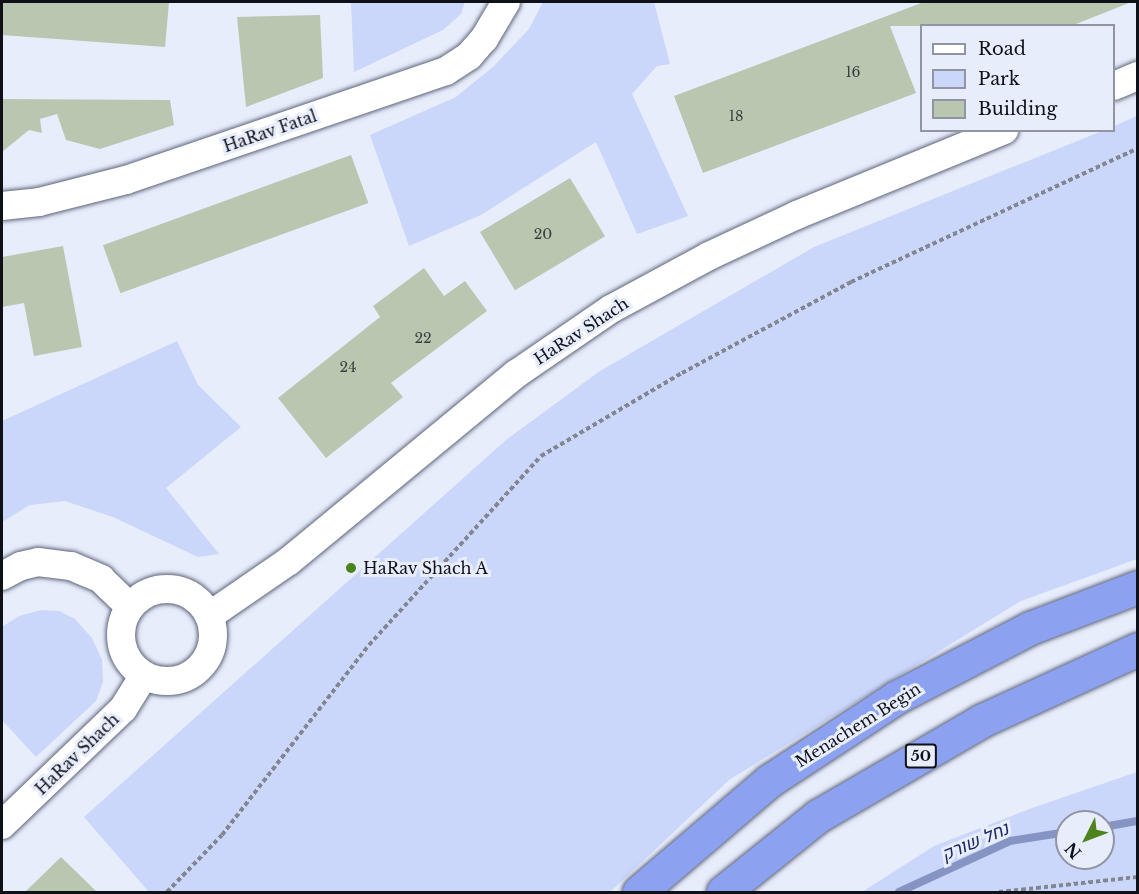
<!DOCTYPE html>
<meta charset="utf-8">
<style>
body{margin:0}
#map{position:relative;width:1139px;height:894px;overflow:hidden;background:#e8edfc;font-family:"Libre Baskerville",Heebo,serif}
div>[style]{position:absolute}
.green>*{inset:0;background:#cad6fa}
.stream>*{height:8px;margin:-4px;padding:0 4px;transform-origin:4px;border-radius:4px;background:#8694c3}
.building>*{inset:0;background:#b9c7b0;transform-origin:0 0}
.path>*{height:4px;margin-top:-2px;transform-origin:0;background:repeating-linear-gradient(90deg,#828692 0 4.5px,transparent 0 7.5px)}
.roads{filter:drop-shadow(0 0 2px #5e657a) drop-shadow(0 0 2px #5e657a)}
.minor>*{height:28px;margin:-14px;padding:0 14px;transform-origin:14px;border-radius:14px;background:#fff}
.minor>.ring{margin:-14px;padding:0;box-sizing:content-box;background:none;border:28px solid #fff;border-radius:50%}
.motorway>*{height:33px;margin:-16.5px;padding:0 16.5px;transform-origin:16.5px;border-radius:16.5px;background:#8ca2f0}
.dots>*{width:16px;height:16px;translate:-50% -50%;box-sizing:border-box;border:3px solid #e8edfc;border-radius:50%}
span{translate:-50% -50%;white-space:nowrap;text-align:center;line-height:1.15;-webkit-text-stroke:6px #e8edfc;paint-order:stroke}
.number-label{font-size:14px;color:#3a3e3f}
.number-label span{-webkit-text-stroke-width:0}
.shield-label span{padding:2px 4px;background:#e8edfc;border:2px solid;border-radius:4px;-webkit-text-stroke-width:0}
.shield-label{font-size:15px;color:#0f1119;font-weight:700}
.street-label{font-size:16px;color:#0f1119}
.poi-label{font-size:16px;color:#0f1119}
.left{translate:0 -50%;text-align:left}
.water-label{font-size:18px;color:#1c2760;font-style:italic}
.frame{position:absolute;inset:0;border:3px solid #0f1119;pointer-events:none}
.legend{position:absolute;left:920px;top:24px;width:195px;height:108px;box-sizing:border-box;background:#e8edfc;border:2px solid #9195a1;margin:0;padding:8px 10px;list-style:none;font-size:18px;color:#0f1119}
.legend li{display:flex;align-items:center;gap:12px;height:30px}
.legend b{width:30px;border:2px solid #9195a1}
.north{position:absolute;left:1055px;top:810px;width:60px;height:60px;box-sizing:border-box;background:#e8edfc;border:2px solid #9195a1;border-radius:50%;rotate:228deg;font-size:16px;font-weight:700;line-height:24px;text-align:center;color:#0f1119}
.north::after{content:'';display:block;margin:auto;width:21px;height:27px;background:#4d831c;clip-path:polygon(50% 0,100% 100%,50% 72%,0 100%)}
</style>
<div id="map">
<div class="green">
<i style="clip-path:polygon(351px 2px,465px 2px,461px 14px,443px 30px,354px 72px)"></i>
<i style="clip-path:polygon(543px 2px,654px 2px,670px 64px,657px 66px,632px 94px,688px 216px,637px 234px,596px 142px,481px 215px,409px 246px,370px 135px,456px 97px,494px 66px,529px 29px)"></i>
<i style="clip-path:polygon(1137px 116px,1137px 559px,1021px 601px,729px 780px,610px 892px,149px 892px,84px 817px,506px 440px,600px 371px,814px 247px,1102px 131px,1114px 130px,1114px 126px)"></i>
<i style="clip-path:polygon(177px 341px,198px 385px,241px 427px,166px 488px,219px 554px,198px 557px,113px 517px,65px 501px,30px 505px,2px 522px,2px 421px)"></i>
<i style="clip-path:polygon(41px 610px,59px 611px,75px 619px,92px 638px,102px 660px,103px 682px,96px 701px,36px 757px,2px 720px,2px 627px,19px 616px)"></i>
<i style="clip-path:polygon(evenodd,1137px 772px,1137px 892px,862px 892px,934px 846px,1032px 808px,1137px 772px,1067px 822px,1103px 822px,1103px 858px,1067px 858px,1067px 822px)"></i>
</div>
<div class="stream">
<i style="left:1103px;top:827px;width:36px;rotate:-10deg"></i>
<i style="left:899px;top:892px;width:122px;rotate:-24.7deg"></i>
<i style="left:1010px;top:841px;width:58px;rotate:-9deg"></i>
</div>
<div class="building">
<i style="clip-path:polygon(2px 2px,169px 2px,165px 47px,2px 35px)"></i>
<i style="clip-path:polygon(924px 2px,1129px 3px,1071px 26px,890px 26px,916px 93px,703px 173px,674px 96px)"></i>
<i style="clip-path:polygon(320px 15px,323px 78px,246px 107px,237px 17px)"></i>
<i style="clip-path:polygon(2px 99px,170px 100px,174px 125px,100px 149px,66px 140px,57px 114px,40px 119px,42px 133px,29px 130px,2px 152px)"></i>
<i style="left:351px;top:155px;width:51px;height:264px;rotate:70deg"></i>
<i style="left:570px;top:178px;width:68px;height:105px;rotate:59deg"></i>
<i style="clip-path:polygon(63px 246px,82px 347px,34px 356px,24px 303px,2px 307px,2px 257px)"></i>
<i style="clip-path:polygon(424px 268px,444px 296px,465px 281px,487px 311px,391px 383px,403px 397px,326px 458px,278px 398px,380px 317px,373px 306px)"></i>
<i style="clip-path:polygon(61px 857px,97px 892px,25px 892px)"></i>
</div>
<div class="path">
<i style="left:167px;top:892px;width:79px;rotate:-46deg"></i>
<i style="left:222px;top:835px;width:240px;rotate:-52.3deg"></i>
<i style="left:369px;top:645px;width:256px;rotate:-47.7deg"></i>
<i style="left:541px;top:456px;width:164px;rotate:-30.5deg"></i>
<i style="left:682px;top:373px;width:192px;rotate:-28.3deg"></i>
<i style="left:851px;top:282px;width:317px;rotate:-25deg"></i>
<i style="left:999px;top:892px;width:140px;rotate:-6.2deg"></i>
</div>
<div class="roads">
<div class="minor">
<i style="left:1114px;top:86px;width:26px;rotate:-23deg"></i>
<i style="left:2px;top:206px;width:37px;rotate:-6deg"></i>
<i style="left:39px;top:202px;width:90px;rotate:-14.2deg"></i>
<i style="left:126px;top:180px;width:338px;rotate:-18.8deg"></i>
<i style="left:446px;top:71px;width:27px;rotate:-33deg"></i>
<i style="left:469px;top:56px;width:23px;rotate:-49deg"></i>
<i style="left:484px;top:39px;width:43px;rotate:-59.3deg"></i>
<i style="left:2px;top:576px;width:21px;rotate:-28deg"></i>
<i style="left:21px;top:566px;width:17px;rotate:-13deg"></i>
<i style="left:38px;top:562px;width:33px;rotate:7deg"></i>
<i style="left:71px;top:566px;width:33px;rotate:23deg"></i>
<i style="left:101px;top:579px;width:40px;rotate:44deg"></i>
<i class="ring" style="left:121px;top:589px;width:64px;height:64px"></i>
<i style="left:209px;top:616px;width:97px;rotate:-34.5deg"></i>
<i style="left:289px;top:561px;width:294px;rotate:-39.5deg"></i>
<i style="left:516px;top:374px;width:115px;rotate:-34.4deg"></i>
<i style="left:611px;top:309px;width:111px;rotate:-28.4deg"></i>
<i style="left:709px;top:256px;width:97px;rotate:-25deg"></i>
<i style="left:797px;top:215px;width:224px;rotate:-22.3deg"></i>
<i style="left:2px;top:825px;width:168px;rotate:-43.8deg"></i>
<i style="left:123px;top:709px;width:39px;rotate:-58deg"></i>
</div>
<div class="motorway">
<i style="left:639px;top:892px;width:171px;rotate:-40.5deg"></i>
<i style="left:769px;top:781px;width:153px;rotate:-33.3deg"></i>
<i style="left:897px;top:697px;width:150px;rotate:-27.4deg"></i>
<i style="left:1030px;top:628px;width:116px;rotate:-20.8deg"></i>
<i style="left:723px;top:892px;width:122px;rotate:-38.7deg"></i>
<i style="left:818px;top:816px;width:189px;rotate:-30.2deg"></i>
<i style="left:981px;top:721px;width:173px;rotate:-24.6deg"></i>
</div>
</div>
<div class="dots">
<i style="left:351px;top:568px;background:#4d831c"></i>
</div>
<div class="number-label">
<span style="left:853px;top:72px">16</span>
<span style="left:736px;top:116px">18</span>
<span style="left:543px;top:234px">20</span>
<span style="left:423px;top:338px">22</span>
<span style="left:348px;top:367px">24</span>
</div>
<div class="shield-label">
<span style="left:921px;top:756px">50</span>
</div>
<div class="street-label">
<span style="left:270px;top:131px;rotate:-19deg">HaRav Fatal</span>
<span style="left:581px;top:331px;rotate:-33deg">HaRav Shach</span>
<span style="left:858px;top:725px;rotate:-32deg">Menachem Begin</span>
<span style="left:77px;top:754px;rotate:-44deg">HaRav Shach</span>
</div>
<div class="poi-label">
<span class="left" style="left:363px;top:568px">HaRav Shach A</span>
</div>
<div class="water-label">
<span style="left:975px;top:842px;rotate:-23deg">נחל שורק</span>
</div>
<div class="frame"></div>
<ul class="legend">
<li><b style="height:8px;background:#fff"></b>Road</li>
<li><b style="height:16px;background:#cad6fa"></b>Park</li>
<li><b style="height:16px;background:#b9c7b0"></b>Building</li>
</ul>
<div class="north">N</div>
</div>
